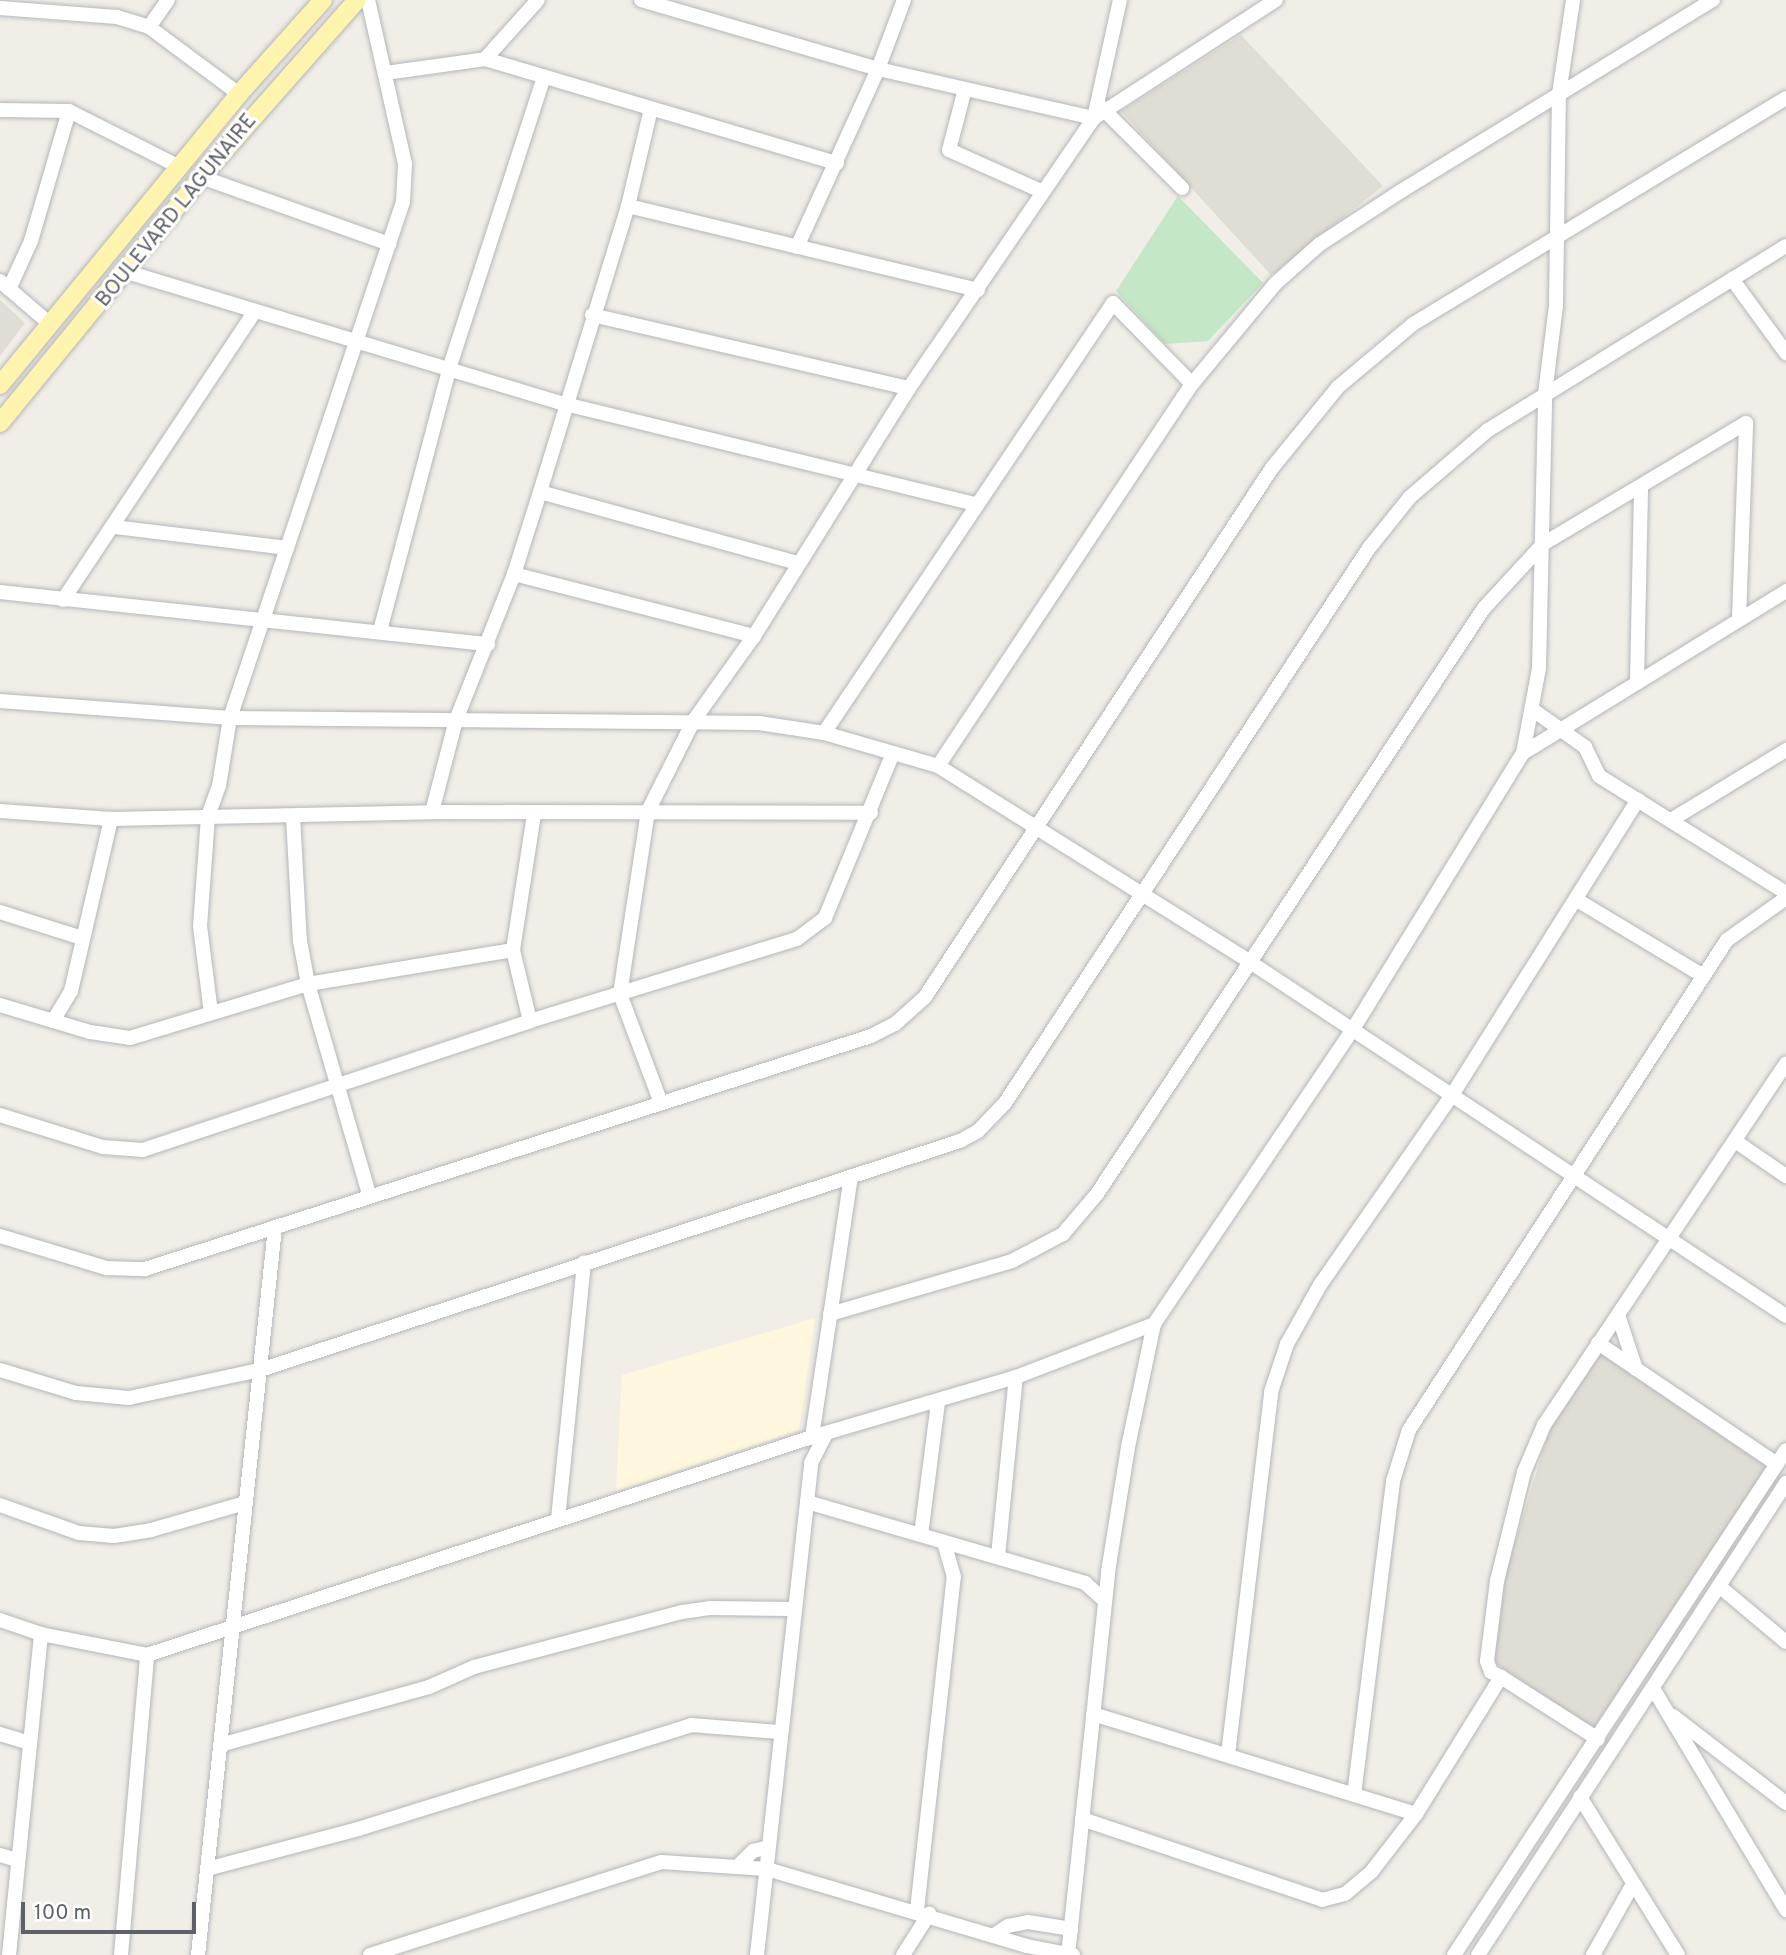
<!DOCTYPE html>
<style>
body{margin:0}
#map{position:relative;width:1786px;height:1955px;overflow:hidden;background:#f0eee7;font-family:Overpass,sans-serif}
div>[style]{position:absolute}
.commercial>*{inset:0;background:#fef7de}
.education>*{inset:0;background:#e0ddd5}
.green>*{inset:0;background:#c4e7c5}
.roads{filter:drop-shadow(0 0 2px #b4b6bb) drop-shadow(0 0 2px #b4b6bb)}
.minor>*{height:14px;margin:-7px;padding:0 7px;transform-origin:7px;border-radius:7px;background:#fff}
.major>*{height:18px;margin:-9px;padding:0 9px;transform-origin:9px;border-radius:9px;background:#fef4ad}
span{translate:-50% -50%;white-space:nowrap;text-align:center;line-height:1.15;-webkit-text-stroke:6px #fff;paint-order:stroke}
.street-label{font-size:21px;color:#5e6167}
.scale{position:absolute;left:21px;top:1902px;width:175px;height:32px;box-sizing:border-box;border:4px solid #5e6167;border-top:0;padding-left:9px;font-size:21px;line-height:24px;white-space:nowrap;color:#5e6167;-webkit-text-stroke:5px #fff;paint-order:stroke}
</style>
<div id="map">
<div class="commercial">
<i style="clip-path:polygon(815px 1318px,799px 1430px,616px 1491px,622px 1375px)"></i>
</div>
<div class="education">
<i style="clip-path:polygon(1241px 35px,1383px 186px,1271px 275px,1121px 111px)"></i>
<i style="clip-path:polygon(0 300px,25px 323px,0 356px)"></i>
<i style="clip-path:polygon(1602px 1350px,1771px 1469px,1592px 1732px,1494px 1662px,1506px 1572px,1552px 1421px)"></i>
</div>
<div class="green">
<i style="clip-path:polygon(1178px 196px,1263px 283px,1208px 341px,1165px 344px,1116px 291px)"></i>
</div>
<div class="roads">
<div class="minor">
<i style="left:641px;top:0;width:247px;rotate:16.2deg"></i>
<i style="left:878px;top:69px;width:221px;rotate:12.8deg"></i>
<i style="left:1094px;top:118px;width:217px;rotate:-33deg"></i>
<i style="left:0;top:8px;width:117px;rotate:4.4deg"></i>
<i style="left:117px;top:17px;width:34px;rotate:17deg"></i>
<i style="left:149px;top:27px;width:112px;rotate:36.7deg"></i>
<i style="left:149px;top:27px;width:33px;rotate:-55deg"></i>
<i style="left:485px;top:59px;width:79px;rotate:-48.1deg"></i>
<i style="left:386px;top:73px;width:100px;rotate:-8deg"></i>
<i style="left:485px;top:59px;width:367px;rotate:16.5deg"></i>
<i style="left:965px;top:89px;width:63px;rotate:104.7deg"></i>
<i style="left:949px;top:150px;width:101px;rotate:24deg"></i>
<i style="left:1098px;top:104px;width:119px;rotate:45deg"></i>
<i style="left:0;top:110px;width:69px;rotate:0.8deg"></i>
<i style="left:69px;top:111px;width:124px;rotate:26.8deg"></i>
<i style="left:201px;top:177px;width:200px;rotate:19.6deg"></i>
<i style="left:628px;top:206px;width:360px;rotate:13.5deg"></i>
<i style="left:797px;top:247px;width:196px;rotate:-65.5deg"></i>
<i style="left:878px;top:69px;width:74px;rotate:-69.4deg"></i>
<i style="left:127px;top:272px;width:457px;rotate:16.8deg"></i>
<i style="left:565px;top:404px;width:423px;rotate:13.7deg"></i>
<i style="left:1732px;top:279px;width:92px;rotate:53.9deg"></i>
<i style="left:0;top:281px;width:66px;rotate:40.7deg"></i>
<i style="left:9px;top:289px;width:53px;rotate:-65.4deg"></i>
<i style="left:31px;top:241px;width:135px;rotate:-73.7deg"></i>
<i style="left:592px;top:315px;width:325px;rotate:13deg"></i>
<i style="left:540px;top:492px;width:268px;rotate:15.4deg"></i>
<i style="left:114px;top:527px;width:174px;rotate:6.9deg"></i>
<i style="left:514px;top:574px;width:248px;rotate:14.5deg"></i>
<i style="left:0;top:592px;width:491px;rotate:6.1deg"></i>
<i style="left:63px;top:600px;width:347px;rotate:-56.4deg"></i>
<i style="left:1739px;top:618px;width:195px;rotate:-87.9deg"></i>
<i style="left:380px;top:631px;width:271px;rotate:-75.2deg"></i>
<i style="left:449px;top:369px;width:307px;rotate:-72deg"></i>
<i style="left:1637px;top:681px;width:194px;rotate:-88.8deg"></i>
<i style="left:0;top:701px;width:231px;rotate:4.2deg"></i>
<i style="left:230px;top:718px;width:529px;rotate:0.54deg"></i>
<i style="left:759px;top:723px;width:66px;rotate:8.7deg"></i>
<i style="left:824px;top:733px;width:119px;rotate:16.1deg"></i>
<i style="left:938px;top:766px;width:368px;rotate:32.1deg"></i>
<i style="left:1250px;top:962px;width:642px;rotate:33.44deg"></i>
<i style="left:1533px;top:710px;width:64px;rotate:35.4deg"></i>
<i style="left:1585px;top:747px;width:32px;rotate:64deg"></i>
<i style="left:1599px;top:776px;width:221px;rotate:32deg"></i>
<i style="left:824px;top:733px;width:518px;rotate:-56.1deg"></i>
<i style="left:1113px;top:303px;width:113px;rotate:45.7deg"></i>
<i style="left:1523px;top:753px;width:309px;rotate:-31.6deg"></i>
<i style="left:938px;top:766px;width:459px;rotate:-56.4deg"></i>
<i style="left:1192px;top:384px;width:131px;rotate:-50.3deg"></i>
<i style="left:1276px;top:283px;width:59px;rotate:-41.6deg"></i>
<i style="left:1320px;top:244px;width:97px;rotate:-33.2deg"></i>
<i style="left:1401px;top:191px;width:366px;rotate:-31.5deg"></i>
<i style="left:0;top:811px;width:111px;rotate:4.1deg"></i>
<i style="left:111px;top:819px;width:321px;rotate:-1.2deg"></i>
<i style="left:432px;top:812px;width:439px;rotate:0.1deg"></i>
<i style="left:432px;top:812px;width:95px;rotate:-75.4deg"></i>
<i style="left:456px;top:720px;width:157px;rotate:-68.3deg"></i>
<i style="left:514px;top:574px;width:86px;rotate:-72.4deg"></i>
<i style="left:540px;top:492px;width:299px;rotate:-72.9deg"></i>
<i style="left:628px;top:206px;width:100px;rotate:-76.7deg"></i>
<i style="left:293px;top:817px;width:124px;rotate:86.8deg"></i>
<i style="left:300px;top:941px;width:44px;rotate:79.5deg"></i>
<i style="left:308px;top:984px;width:219px;rotate:73.8deg"></i>
<i style="left:1671px;top:820px;width:135px;rotate:-31.3deg"></i>
<i style="left:1577px;top:900px;width:146px;rotate:31deg"></i>
<i style="left:0;top:912px;width:86px;rotate:17.6deg"></i>
<i style="left:0;top:1005px;width:94px;rotate:16.7deg"></i>
<i style="left:90px;top:1032px;width:40px;rotate:8.5deg"></i>
<i style="left:130px;top:1038px;width:186px;rotate:-16.9deg"></i>
<i style="left:308px;top:984px;width:208px;rotate:-9.4deg"></i>
<i style="left:211px;top:1013px;width:88px;rotate:-97.2deg"></i>
<i style="left:200px;top:926px;width:110px;rotate:-85.8deg"></i>
<i style="left:208px;top:816px;width:32px;rotate:-70deg"></i>
<i style="left:219px;top:786px;width:69px;rotate:-80.8deg"></i>
<i style="left:230px;top:718px;width:544px;rotate:-71.47deg"></i>
<i style="left:403px;top:202px;width:38px;rotate:-87deg"></i>
<i style="left:405px;top:164px;width:168px;rotate:-102.7deg"></i>
<i style="left:53px;top:1021px;width:35px;rotate:-59deg"></i>
<i style="left:71px;top:991px;width:177px;rotate:-76.9deg"></i>
<i style="left:530px;top:1021px;width:73px;rotate:-103.5deg"></i>
<i style="left:513px;top:950px;width:138px;rotate:-81.2deg"></i>
<i style="left:661px;top:1103px;width:116px;rotate:-110.6deg"></i>
<i style="left:620px;top:994px;width:185px;rotate:-81.3deg"></i>
<i style="left:648px;top:811px;width:102px;rotate:-63.2deg"></i>
<i style="left:694px;top:720px;width:103px;rotate:-54.5deg"></i>
<i style="left:754px;top:636px;width:292px;rotate:-58deg"></i>
<i style="left:909px;top:388px;width:327px;rotate:-55.6deg"></i>
<i style="left:1094px;top:118px;width:121px;rotate:-77.6deg"></i>
<i style="left:0;top:1115px;width:108px;rotate:17.3deg"></i>
<i style="left:103px;top:1147px;width:40px;rotate:4.3deg"></i>
<i style="left:143px;top:1150px;width:408px;rotate:-18.4deg"></i>
<i style="left:530px;top:1021px;width:279px;rotate:-17.1deg"></i>
<i style="left:797px;top:939px;width:35px;rotate:-37deg"></i>
<i style="left:825px;top:918px;width:178px;rotate:-67.6deg"></i>
<i style="left:1735px;top:1141px;width:62px;rotate:34.5deg"></i>
<i style="left:0;top:1236px;width:112px;rotate:16.7deg"></i>
<i style="left:107px;top:1268px;width:38px;rotate:2deg"></i>
<i style="left:145px;top:1269px;width:762px;rotate:-17.79deg"></i>
<i style="left:871px;top:1036px;width:27px;rotate:-27deg"></i>
<i style="left:895px;top:1024px;width:40px;rotate:-42deg"></i>
<i style="left:925px;top:997px;width:633px;rotate:-56.74deg"></i>
<i style="left:1272px;top:468px;width:104px;rotate:-50.8deg"></i>
<i style="left:1338px;top:387px;width:98px;rotate:-40deg"></i>
<i style="left:1413px;top:324px;width:436px;rotate:-31.2deg"></i>
<i style="left:830px;top:1314px;width:190px;rotate:-16.2deg"></i>
<i style="left:1012px;top:1261px;width:58px;rotate:-27.9deg"></i>
<i style="left:1063px;top:1234px;width:52px;rotate:-49.6deg"></i>
<i style="left:1097px;top:1194px;width:702px;rotate:-56.56deg"></i>
<i style="left:1484px;top:608px;width:87px;rotate:-47.3deg"></i>
<i style="left:1543px;top:544px;width:236px;rotate:-30.8deg"></i>
<i style="left:1618px;top:1315px;width:57px;rotate:71.6deg"></i>
<i style="left:1598px;top:1343px;width:216px;rotate:34.1deg"></i>
<i style="left:0;top:1370px;width:79px;rotate:16.8deg"></i>
<i style="left:76px;top:1393px;width:53px;rotate:5.4deg"></i>
<i style="left:129px;top:1398px;width:134px;rotate:-12.1deg"></i>
<i style="left:260px;top:1370px;width:737px;rotate:-18.12deg"></i>
<i style="left:960px;top:1141px;width:21px;rotate:-29deg"></i>
<i style="left:978px;top:1131px;width:39px;rotate:-46deg"></i>
<i style="left:1005px;top:1103px;width:664px;rotate:-56.74deg"></i>
<i style="left:1369px;top:548px;width:65px;rotate:-51.2deg"></i>
<i style="left:1410px;top:497px;width:103px;rotate:-40.7deg"></i>
<i style="left:1488px;top:430px;width:350px;rotate:-31.7deg"></i>
<i style="left:812px;top:1437px;width:263px;rotate:-81.5deg"></i>
<i style="left:807px;top:1502px;width:290px;rotate:16.2deg"></i>
<i style="left:1085px;top:1583px;width:27px;rotate:42deg"></i>
<i style="left:0;top:1505px;width:84px;rotate:19.5deg"></i>
<i style="left:79px;top:1533px;width:35px;rotate:5deg"></i>
<i style="left:114px;top:1536px;width:37px;rotate:-9deg"></i>
<i style="left:151px;top:1530px;width:98px;rotate:-16deg"></i>
<i style="left:558px;top:1519px;width:258px;rotate:-84.2deg"></i>
<i style="left:921px;top:1535px;width:134px;rotate:-82.7deg"></i>
<i style="left:998px;top:1556px;width:180px;rotate:-84.3deg"></i>
<i style="left:1719px;top:1586px;width:87px;rotate:39.9deg"></i>
<i style="left:0;top:1620px;width:43px;rotate:18.9deg"></i>
<i style="left:41px;top:1634px;width:108px;rotate:11.2deg"></i>
<i style="left:147px;top:1655px;width:700px;rotate:-18.15deg"></i>
<i style="left:812px;top:1437px;width:213px;rotate:-16.4deg"></i>
<i style="left:1016px;top:1377px;width:148px;rotate:-21deg"></i>
<i style="left:1154px;top:1324px;width:356px;rotate:-56deg"></i>
<i style="left:1353px;top:1029px;width:324px;rotate:-58.4deg"></i>
<i style="left:1523px;top:753px;width:86px;rotate:-79.3deg"></i>
<i style="left:1539px;top:668px;width:274px;rotate:-88.7deg"></i>
<i style="left:1545px;top:394px;width:89px;rotate:-82.9deg"></i>
<i style="left:1556px;top:306px;width:212px;rotate:-89.2deg"></i>
<i style="left:1559px;top:94px;width:95px;rotate:-81.5deg"></i>
<i style="left:1501px;top:1677px;width:115px;rotate:32.6deg"></i>
<i style="left:1654px;top:1690px;width:257px;rotate:59deg"></i>
<i style="left:1093px;top:1714px;width:338px;rotate:17.2deg"></i>
<i style="left:1673px;top:1716px;width:143px;rotate:37.6deg"></i>
<i style="left:0;top:1734px;width:31px;rotate:17deg"></i>
<i style="left:220px;top:1745px;width:217px;rotate:-15.5deg"></i>
<i style="left:429px;top:1687px;width:49px;rotate:-24deg"></i>
<i style="left:474px;top:1667px;width:215px;rotate:-14.8deg"></i>
<i style="left:682px;top:1612px;width:28px;rotate:-8deg"></i>
<i style="left:710px;top:1608px;width:82px;rotate:0.7deg"></i>
<i style="left:1228px;top:1755px;width:366px;rotate:-83.2deg"></i>
<i style="left:1271px;top:1392px;width:51px;rotate:-71.6deg"></i>
<i style="left:1287px;top:1344px;width:68px;rotate:-60.8deg"></i>
<i style="left:1320px;top:1285px;width:231px;rotate:-55.2deg"></i>
<i style="left:1452px;top:1095px;width:349px;rotate:-57.8deg"></i>
<i style="left:1354px;top:1795px;width:316px;rotate:-82.9deg"></i>
<i style="left:1393px;top:1481px;width:53px;rotate:-72.6deg"></i>
<i style="left:1409px;top:1430px;width:584px;rotate:-57.02deg"></i>
<i style="left:1727px;top:940px;width:72px;rotate:-35.4deg"></i>
<i style="left:1580px;top:1797px;width:186px;rotate:58.2deg"></i>
<i style="left:1082px;top:1819px;width:253px;rotate:18.6deg"></i>
<i style="left:1322px;top:1900px;width:24px;rotate:-15deg"></i>
<i style="left:1345px;top:1894px;width:35px;rotate:-40deg"></i>
<i style="left:1372px;top:1871px;width:72px;rotate:-52.3deg"></i>
<i style="left:1416px;top:1814px;width:161px;rotate:-58.2deg"></i>
<i style="left:1501px;top:1677px;width:11px;rotate:-153deg"></i>
<i style="left:1491px;top:1672px;width:12px;rotate:-110deg"></i>
<i style="left:1487px;top:1661px;width:81px;rotate:-82.9deg"></i>
<i style="left:1497px;top:1581px;width:112px;rotate:-76.1deg"></i>
<i style="left:1524px;top:1472px;width:51px;rotate:-66.9deg"></i>
<i style="left:1544px;top:1425px;width:435px;rotate:-56.2deg"></i>
<i style="left:0;top:1855px;width:19px;rotate:16deg"></i>
<i style="left:739px;top:1865px;width:20px;rotate:-45deg"></i>
<i style="left:753px;top:1851px;width:16px;rotate:-14deg"></i>
<i style="left:207px;top:1869px;width:156px;rotate:-14.8deg"></i>
<i style="left:358px;top:1829px;width:349px;rotate:-17.3deg"></i>
<i style="left:691px;top:1725px;width:88px;rotate:4.5deg"></i>
<i style="left:917px;top:1910px;width:335px;rotate:-83.7deg"></i>
<i style="left:954px;top:1577px;width:33px;rotate:-106deg"></i>
<i style="left:994px;top:1935px;width:17px;rotate:-33deg"></i>
<i style="left:1008px;top:1926px;width:20px;rotate:-11deg"></i>
<i style="left:1028px;top:1922px;width:44px;rotate:9.2deg"></i>
<i style="left:9px;top:1955px;width:323px;rotate:-84.3deg"></i>
<i style="left:121px;top:1955px;width:301px;rotate:-85deg"></i>
<i style="left:198px;top:1955px;width:732px;rotate:-83.96deg"></i>
<i style="left:370px;top:1955px;width:305px;rotate:-17.7deg"></i>
<i style="left:661px;top:1862px;width:106px;rotate:3.8deg"></i>
<i style="left:767px;top:1869px;width:271px;rotate:16.5deg"></i>
<i style="left:1027px;top:1946px;width:47px;rotate:11.1deg"></i>
<i style="left:757px;top:1955px;width:495px;rotate:-83.7deg"></i>
<i style="left:811px;top:1463px;width:34px;rotate:-63deg"></i>
<i style="left:903px;top:1955px;width:49px;rotate:-57.6deg"></i>
<i style="left:1068px;top:1955px;width:385px;rotate:-84deg"></i>
<i style="left:1108px;top:1572px;width:127px;rotate:-80.9deg"></i>
<i style="left:1128px;top:1447px;width:126px;rotate:-78.1deg"></i>
<i style="left:1454px;top:1955px;width:604px;rotate:-56.68deg"></i>
<i style="left:1478px;top:1955px;width:564px;rotate:-56.87deg"></i>
<i style="left:1593px;top:1955px;width:81px;rotate:-60.6deg"></i>
</div>
<div class="major">
<i style="left:0;top:385px;width:377px;rotate:-50.6deg"></i>
<i style="left:239px;top:94px;width:126px;rotate:-48.2deg"></i>
<i style="left:0;top:423px;width:318px;rotate:-50.7deg"></i>
<i style="left:201px;top:177px;width:236px;rotate:-48.6deg"></i>
</div>
</div>
<div class="street-label">
<span style="left:177px;top:211px;rotate:-51deg">BOULEVARD LAGUNAIRE</span>
</div>
<div class="scale">100 m</div>
</div>
